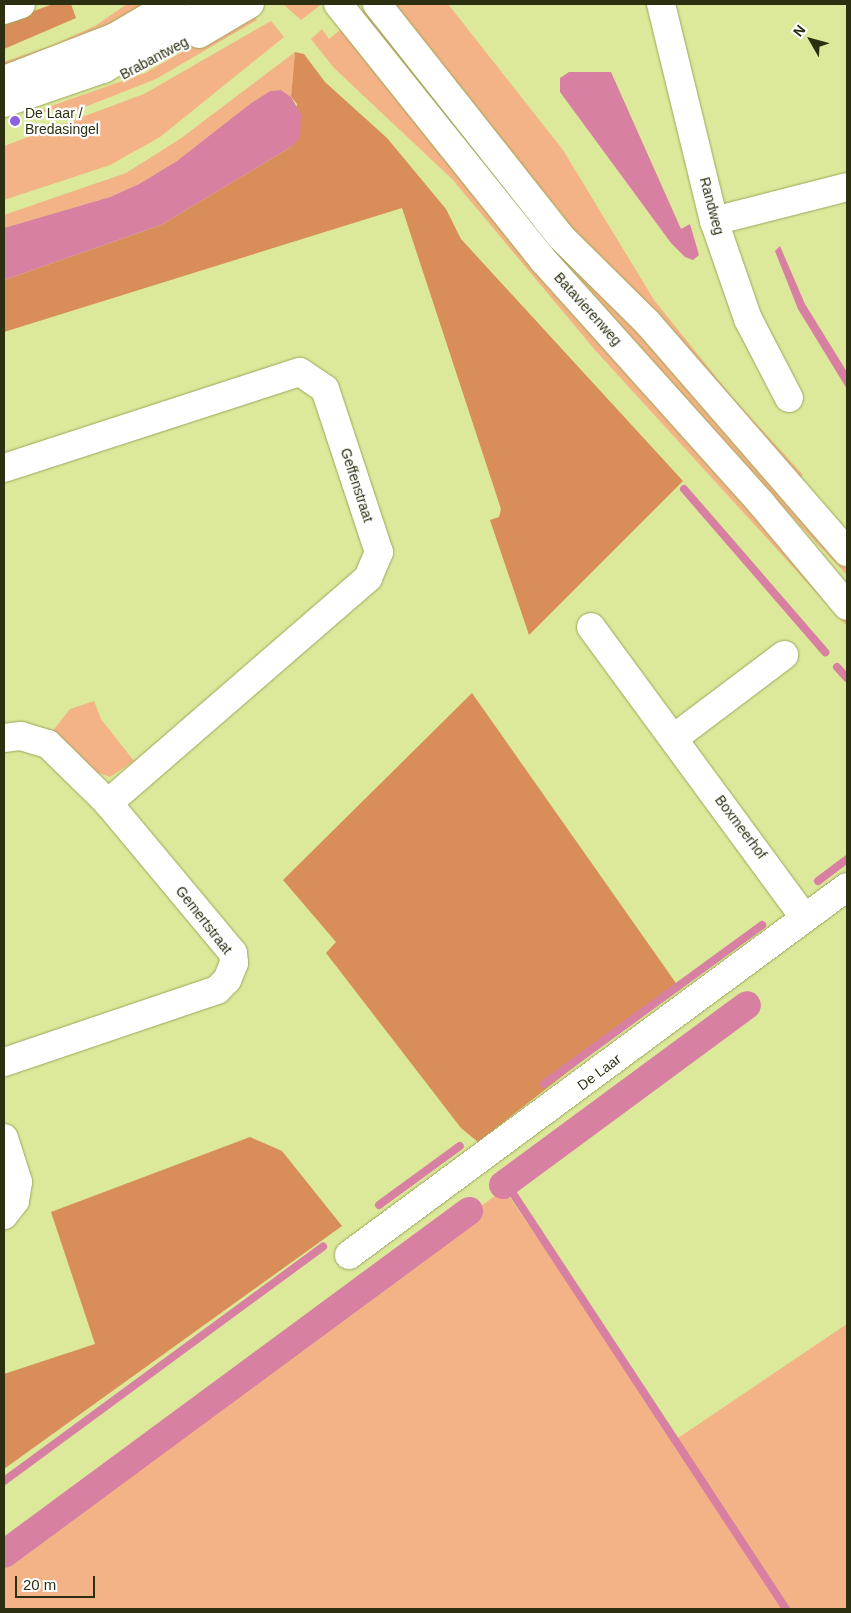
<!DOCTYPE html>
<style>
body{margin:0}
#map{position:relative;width:851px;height:1613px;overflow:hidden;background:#dce89a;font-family:Arial,sans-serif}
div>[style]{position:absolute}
.green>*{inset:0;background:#f4b386}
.forest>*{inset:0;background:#d98e59}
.water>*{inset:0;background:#d780a2}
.stream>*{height:8px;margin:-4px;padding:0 4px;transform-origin:4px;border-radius:4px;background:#d780a2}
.canal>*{height:28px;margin:-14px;padding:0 14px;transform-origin:14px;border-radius:14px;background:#d780a2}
.roads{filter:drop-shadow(0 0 1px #9ca65a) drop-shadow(0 0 1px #9ca65a)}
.minor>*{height:28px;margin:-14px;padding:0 14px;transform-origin:14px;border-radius:14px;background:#fff}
.major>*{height:28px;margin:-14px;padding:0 14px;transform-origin:14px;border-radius:14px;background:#fff}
.dots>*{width:14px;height:14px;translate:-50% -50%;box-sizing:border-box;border:2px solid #fff;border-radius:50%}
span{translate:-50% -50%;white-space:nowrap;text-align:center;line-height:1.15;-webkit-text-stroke:4.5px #fff;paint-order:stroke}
.street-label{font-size:14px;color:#2c3010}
.poi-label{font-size:14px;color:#2c3010}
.left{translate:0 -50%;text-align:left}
.frame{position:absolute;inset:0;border:5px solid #2c3010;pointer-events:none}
.north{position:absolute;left:786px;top:15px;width:50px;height:50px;-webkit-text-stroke:4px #fff;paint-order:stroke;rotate:308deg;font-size:14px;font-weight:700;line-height:20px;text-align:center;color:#2c3010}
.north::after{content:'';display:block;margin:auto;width:18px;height:22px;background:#2c3010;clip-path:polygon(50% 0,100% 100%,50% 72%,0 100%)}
.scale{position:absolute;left:15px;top:1576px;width:80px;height:22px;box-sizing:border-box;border:2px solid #2c3010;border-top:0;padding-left:6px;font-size:15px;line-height:18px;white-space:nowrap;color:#2c3010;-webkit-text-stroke:4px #fff;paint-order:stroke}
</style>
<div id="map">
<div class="green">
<i style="clip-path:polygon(127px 4px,151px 4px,133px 17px,4px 70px,4px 62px,53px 45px,95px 26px)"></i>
<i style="clip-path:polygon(283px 4px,322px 4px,301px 20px)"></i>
<i style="clip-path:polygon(387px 4px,448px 4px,563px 150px,654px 300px,732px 397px,803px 475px,796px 481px,553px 209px)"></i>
<i style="clip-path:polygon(366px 7px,589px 278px,847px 565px,847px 575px,644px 361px,359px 14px)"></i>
<i style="clip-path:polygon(252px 12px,257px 20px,156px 79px,62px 116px,59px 108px,38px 114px,37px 111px,145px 73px)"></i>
<i style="clip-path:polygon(271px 21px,284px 37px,160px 137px,110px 165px,4px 200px,4px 146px,144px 94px)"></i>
<i style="clip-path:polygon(345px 26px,847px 614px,847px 626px,595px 350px,452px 179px,334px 68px,311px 39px,322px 29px,329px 39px)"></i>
<i style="clip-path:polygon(295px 52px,291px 97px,281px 90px,270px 91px,177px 161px,139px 184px,110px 197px,4px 228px,4px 215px,126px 173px,180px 139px)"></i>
<i style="clip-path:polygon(94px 701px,101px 719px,134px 761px,110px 777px,94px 771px,71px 746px,51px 733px,70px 709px)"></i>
<i style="clip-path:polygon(504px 1189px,675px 1440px,847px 1324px,847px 1609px,4px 1609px,4px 1568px)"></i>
</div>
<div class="forest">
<i style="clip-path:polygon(53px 4px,71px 4px,76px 18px,4px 49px,4px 22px)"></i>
<i style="clip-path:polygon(295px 52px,304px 54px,325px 82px,387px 138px,446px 209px,461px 239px,683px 481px,529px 635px,490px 520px,499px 517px,501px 509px,402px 208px,4px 332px,4px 280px,161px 225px,291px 147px,297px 104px,291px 97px)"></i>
<i style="clip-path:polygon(472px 693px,678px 986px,478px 1142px,461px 1128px,326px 953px,336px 942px,283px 880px)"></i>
<i style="clip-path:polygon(250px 1137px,282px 1151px,342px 1226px,4px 1469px,4px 1374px,95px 1344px,51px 1212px)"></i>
</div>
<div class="water">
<i style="clip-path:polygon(569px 72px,611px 72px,681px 229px,690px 224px,699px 255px,693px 260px,685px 257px,671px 243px,560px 92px,560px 78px)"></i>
<i style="clip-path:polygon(281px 90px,291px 97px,301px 114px,300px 138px,291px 147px,161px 225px,4px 280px,4px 228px,110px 197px,139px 184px,177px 161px,250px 104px,270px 91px)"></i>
<i style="clip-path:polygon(780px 246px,805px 304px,847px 372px,847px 389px,798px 309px,775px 251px)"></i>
</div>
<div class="stream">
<i style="left:684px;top:489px;width:216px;rotate:49.1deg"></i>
<i style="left:837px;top:667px;width:15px;rotate:48deg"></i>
<i style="left:818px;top:881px;width:36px;rotate:-37deg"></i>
<i style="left:544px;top:1084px;width:270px;rotate:-36.1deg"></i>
<i style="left:506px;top:1183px;width:510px;rotate:56.68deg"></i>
<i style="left:379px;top:1205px;width:100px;rotate:-36.1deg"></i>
<i style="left:4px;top:1481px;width:396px;rotate:-36.3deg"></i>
</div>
<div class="canal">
<i style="left:503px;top:1185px;width:303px;rotate:-36.4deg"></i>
<i style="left:4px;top:1554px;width:578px;rotate:-36.41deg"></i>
</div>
<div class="roads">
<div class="minor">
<i style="left:661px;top:4px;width:223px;rotate:76.3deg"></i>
<i style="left:714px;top:221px;width:104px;rotate:70.9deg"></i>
<i style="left:748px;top:319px;width:89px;rotate:62.6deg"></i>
<i style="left:4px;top:10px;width:18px;rotate:-19deg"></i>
<i style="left:199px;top:34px;width:59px;rotate:-30.5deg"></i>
<i style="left:4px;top:80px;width:119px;rotate:-21.2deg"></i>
<i style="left:115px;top:37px;width:65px;rotate:-30.5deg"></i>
<i style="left:4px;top:103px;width:105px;rotate:-19deg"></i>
<i style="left:103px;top:69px;width:130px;rotate:-29.9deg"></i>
<i style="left:714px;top:221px;width:137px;rotate:-14.3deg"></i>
<i style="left:4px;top:468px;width:311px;rotate:-18deg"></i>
<i style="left:300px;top:372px;width:30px;rotate:34deg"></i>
<i style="left:325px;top:389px;width:172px;rotate:71.7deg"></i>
<i style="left:379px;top:552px;width:28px;rotate:113deg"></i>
<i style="left:368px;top:578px;width:344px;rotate:139.1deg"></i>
<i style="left:591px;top:627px;width:361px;rotate:53.7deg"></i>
<i style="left:4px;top:738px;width:17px;rotate:-7deg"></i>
<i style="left:21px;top:736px;width:28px;rotate:17deg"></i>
<i style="left:48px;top:744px;width:84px;rotate:44.5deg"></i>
<i style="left:108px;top:803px;width:195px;rotate:50.2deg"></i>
<i style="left:233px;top:953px;width:10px;rotate:84deg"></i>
<i style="left:234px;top:963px;width:18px;rotate:112deg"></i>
<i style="left:227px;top:980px;width:14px;rotate:135deg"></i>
<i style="left:217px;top:990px;width:225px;rotate:161.3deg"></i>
<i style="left:674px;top:738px;width:138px;rotate:-37deg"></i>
<i style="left:4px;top:1138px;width:46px;rotate:72.3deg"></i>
<i style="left:18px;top:1182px;width:19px;rotate:99deg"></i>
<i style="left:15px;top:1201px;width:18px;rotate:128deg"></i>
<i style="left:349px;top:1255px;width:619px;rotate:-36.46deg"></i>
</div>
<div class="major">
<i style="left:338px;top:4px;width:329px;rotate:51.3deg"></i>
<i style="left:544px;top:261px;width:325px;rotate:48.1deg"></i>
<i style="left:761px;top:503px;width:134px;rotate:50.1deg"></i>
<i style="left:377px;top:4px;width:295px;rotate:51.7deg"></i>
<i style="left:560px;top:236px;width:122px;rotate:44.7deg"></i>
<i style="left:647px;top:322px;width:305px;rotate:49deg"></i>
</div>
</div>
<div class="dots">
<i style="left:15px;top:121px;background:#8a62dd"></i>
</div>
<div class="street-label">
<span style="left:154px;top:58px;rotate:-28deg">Brabantweg</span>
<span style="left:712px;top:206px;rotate:75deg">Randweg</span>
<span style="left:588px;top:309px;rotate:48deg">Batavierenweg</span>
<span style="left:357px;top:485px;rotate:72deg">Geffenstraat</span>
<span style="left:741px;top:827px;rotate:53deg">Boxmeerhof</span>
<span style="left:204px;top:920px;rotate:52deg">Gemertstraat</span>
<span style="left:599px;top:1072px;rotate:-37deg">De Laar</span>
</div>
<div class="poi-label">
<span class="left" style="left:25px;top:121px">De Laar /<br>Bredasingel</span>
</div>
<div class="frame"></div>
<div class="north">N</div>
<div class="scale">20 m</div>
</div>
